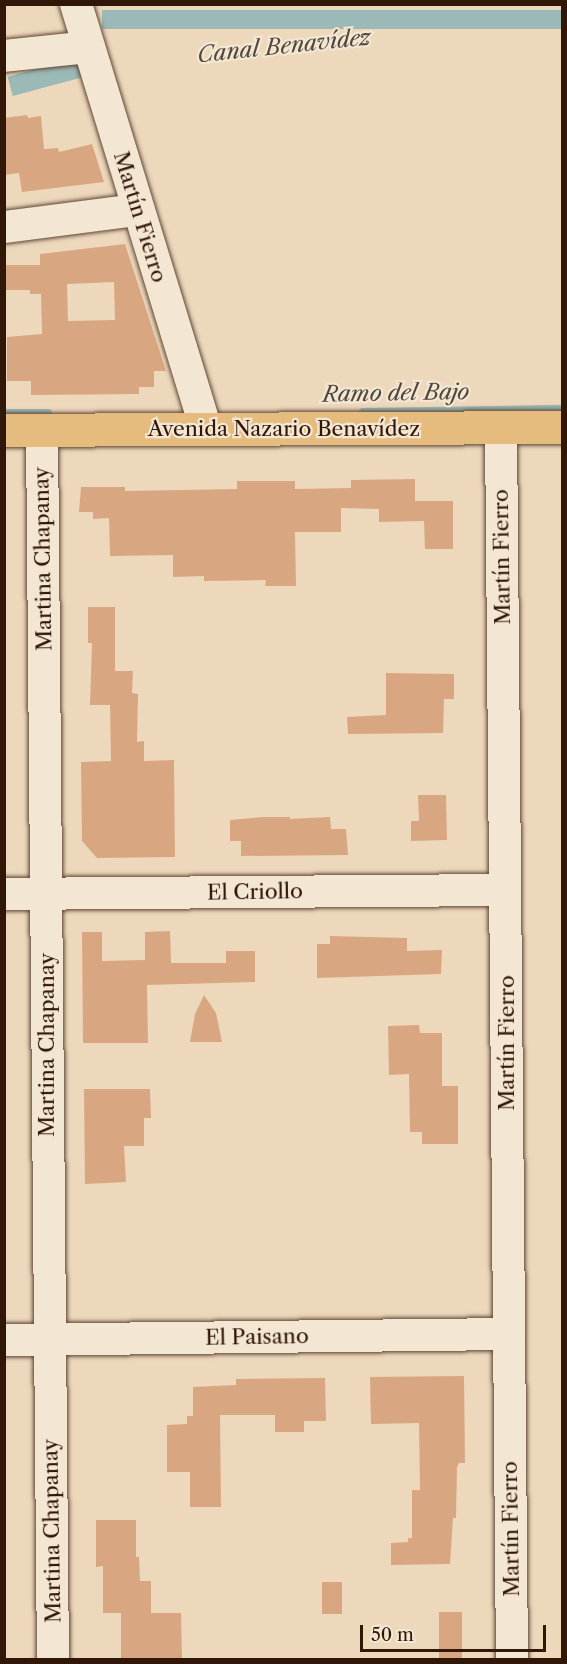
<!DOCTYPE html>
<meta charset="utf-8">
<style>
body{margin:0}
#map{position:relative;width:567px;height:1664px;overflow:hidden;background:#edd8bc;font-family:"Libre Caslon Text",serif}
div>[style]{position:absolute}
.water>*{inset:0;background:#9ab9b7;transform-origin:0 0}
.stream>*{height:8px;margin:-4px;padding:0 4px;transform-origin:4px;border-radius:4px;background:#9ab9b7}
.building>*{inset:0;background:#d8a782;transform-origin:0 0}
.roads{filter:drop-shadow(0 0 2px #604735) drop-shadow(0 0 2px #604735)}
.minor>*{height:32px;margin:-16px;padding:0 16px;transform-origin:16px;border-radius:16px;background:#f3e6d3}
.major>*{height:33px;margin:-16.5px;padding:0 16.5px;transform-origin:16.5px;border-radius:16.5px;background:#e6bc7e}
span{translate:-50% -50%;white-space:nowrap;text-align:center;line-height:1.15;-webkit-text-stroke:4.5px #f3e6d3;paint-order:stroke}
.street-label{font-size:21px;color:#311708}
.water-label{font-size:22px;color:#50483d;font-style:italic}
.frame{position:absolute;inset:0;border:6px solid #311708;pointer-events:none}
.scale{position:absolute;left:360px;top:1625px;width:186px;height:27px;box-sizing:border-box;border:3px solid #311708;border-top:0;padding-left:8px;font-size:18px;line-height:21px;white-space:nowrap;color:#311708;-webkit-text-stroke:4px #f3e6d3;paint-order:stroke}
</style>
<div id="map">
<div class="water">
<i style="left:562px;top:10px;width:19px;height:460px;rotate:90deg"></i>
<i style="left:81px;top:57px;width:20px;height:76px;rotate:75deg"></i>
</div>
<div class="stream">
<i style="left:363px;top:412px;width:199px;rotate:-0.9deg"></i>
<i style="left:4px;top:413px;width:44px"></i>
</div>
<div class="building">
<i style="clip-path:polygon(27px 115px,28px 118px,41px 116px,44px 149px,58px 148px,59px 152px,92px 144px,104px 182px,22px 192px,19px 173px,4px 175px,4px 118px)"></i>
<i style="clip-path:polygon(evenodd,125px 244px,166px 371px,154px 371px,154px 387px,139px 387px,139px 394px,31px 395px,31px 381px,7px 381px,7px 337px,42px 334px,41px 294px,30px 294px,30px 290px,4px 290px,4px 265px,40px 265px,40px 254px,125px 244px,114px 282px,115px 320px,68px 321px,67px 284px,114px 282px)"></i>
<i style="clip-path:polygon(415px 479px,415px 501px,453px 501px,453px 549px,425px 549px,424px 521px,379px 522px,379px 509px,341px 508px,341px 532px,295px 532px,296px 586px,265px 586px,266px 580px,204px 581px,204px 576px,173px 577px,173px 555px,110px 556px,109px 518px,93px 519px,93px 512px,79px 512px,81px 487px,125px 487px,125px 491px,237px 489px,237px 481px,295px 481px,295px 489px,351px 488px,351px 480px)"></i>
<i style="clip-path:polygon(88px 607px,115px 607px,115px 671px,133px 671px,132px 693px,138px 694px,137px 742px,144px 741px,144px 761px,174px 760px,175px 857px,97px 858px,82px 841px,81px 762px,111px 761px,110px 705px,90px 705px,92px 643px,88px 643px)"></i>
<i style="clip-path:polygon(386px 673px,454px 674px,454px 699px,444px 699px,443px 733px,348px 734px,347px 717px,386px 715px)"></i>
<i style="clip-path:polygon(418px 795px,446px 795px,447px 840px,411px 841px,411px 821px,419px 821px)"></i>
<i style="clip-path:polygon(263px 817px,290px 817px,290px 819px,330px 817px,331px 829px,346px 829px,348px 855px,241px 856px,241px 841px,230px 841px,230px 820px)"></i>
<i style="clip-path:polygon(170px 931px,171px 963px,226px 963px,226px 951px,255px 951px,255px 982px,147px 985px,148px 1043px,83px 1043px,82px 932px,102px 932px,102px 961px,145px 960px,145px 932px)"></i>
<i style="clip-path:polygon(330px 936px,407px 938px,407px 951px,442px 950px,441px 974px,317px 978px,317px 944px,330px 944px)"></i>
<i style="clip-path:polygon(204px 995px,216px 1013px,222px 1042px,190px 1042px,195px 1014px)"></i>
<i style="clip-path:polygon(419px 1025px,420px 1033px,442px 1033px,442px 1086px,458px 1086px,458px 1144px,422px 1144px,422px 1132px,410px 1132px,409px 1074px,389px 1075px,388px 1026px)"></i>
<i style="clip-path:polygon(84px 1089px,150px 1089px,151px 1118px,144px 1118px,144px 1146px,124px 1146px,126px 1182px,85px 1184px)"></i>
<i style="clip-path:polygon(464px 1376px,465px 1463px,459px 1463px,457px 1467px,456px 1518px,453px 1518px,450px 1564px,391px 1565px,391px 1543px,408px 1542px,408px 1538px,412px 1538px,412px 1490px,420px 1490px,419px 1423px,371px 1424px,370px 1377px)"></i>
<i style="clip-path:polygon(325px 1378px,326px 1421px,304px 1421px,304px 1432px,275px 1432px,275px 1415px,220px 1415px,221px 1507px,190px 1507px,190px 1472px,167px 1472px,167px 1425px,187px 1424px,187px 1416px,193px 1416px,193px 1387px,236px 1385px,236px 1379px)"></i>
<i style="clip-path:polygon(96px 1520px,136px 1520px,136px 1557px,139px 1557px,140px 1581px,151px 1581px,151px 1613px,181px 1613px,182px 1659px,121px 1659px,121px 1613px,103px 1613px,103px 1566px,96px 1567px)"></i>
<i style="left:322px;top:1582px;width:20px;height:32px"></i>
<i style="left:439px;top:1612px;width:23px;height:47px"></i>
</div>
<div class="roads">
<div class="minor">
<i style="left:76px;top:4px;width:444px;rotate:73deg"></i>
<i style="left:4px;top:56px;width:85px;rotate:-6deg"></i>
<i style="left:4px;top:227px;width:134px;rotate:-7.3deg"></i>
<i style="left:501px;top:427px;width:1233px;rotate:89.49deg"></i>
<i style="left:42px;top:430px;width:1230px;rotate:89.49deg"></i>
<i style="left:4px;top:894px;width:501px;rotate:-0.46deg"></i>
<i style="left:4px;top:1340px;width:505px;rotate:-0.68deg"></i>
</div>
<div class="major">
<i style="left:4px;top:430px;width:558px;rotate:-0.31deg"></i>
</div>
</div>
<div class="street-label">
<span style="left:140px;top:217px;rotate:73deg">Martín Fierro</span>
<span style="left:284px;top:429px">Avenida Nazario Benavídez</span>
<span style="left:502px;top:557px;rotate:-91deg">Martín Fierro</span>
<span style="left:43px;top:559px;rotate:-91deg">Martina Chapanay</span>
<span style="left:255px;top:892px;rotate:-1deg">El Criollo</span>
<span style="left:507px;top:1043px;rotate:-90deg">Martín Fierro</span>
<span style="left:47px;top:1045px;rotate:-90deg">Martina Chapanay</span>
<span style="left:257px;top:1337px;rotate:-1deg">El Paisano</span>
<span style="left:511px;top:1529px;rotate:-91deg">Martín Fierro</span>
<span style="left:52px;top:1531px;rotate:-91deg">Martina Chapanay</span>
</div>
<div class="water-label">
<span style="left:284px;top:46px;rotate:-6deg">Canal Benavídez</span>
<span style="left:396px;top:393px;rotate:-1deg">Ramo del Bajo</span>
</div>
<div class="frame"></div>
<div class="scale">50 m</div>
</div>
